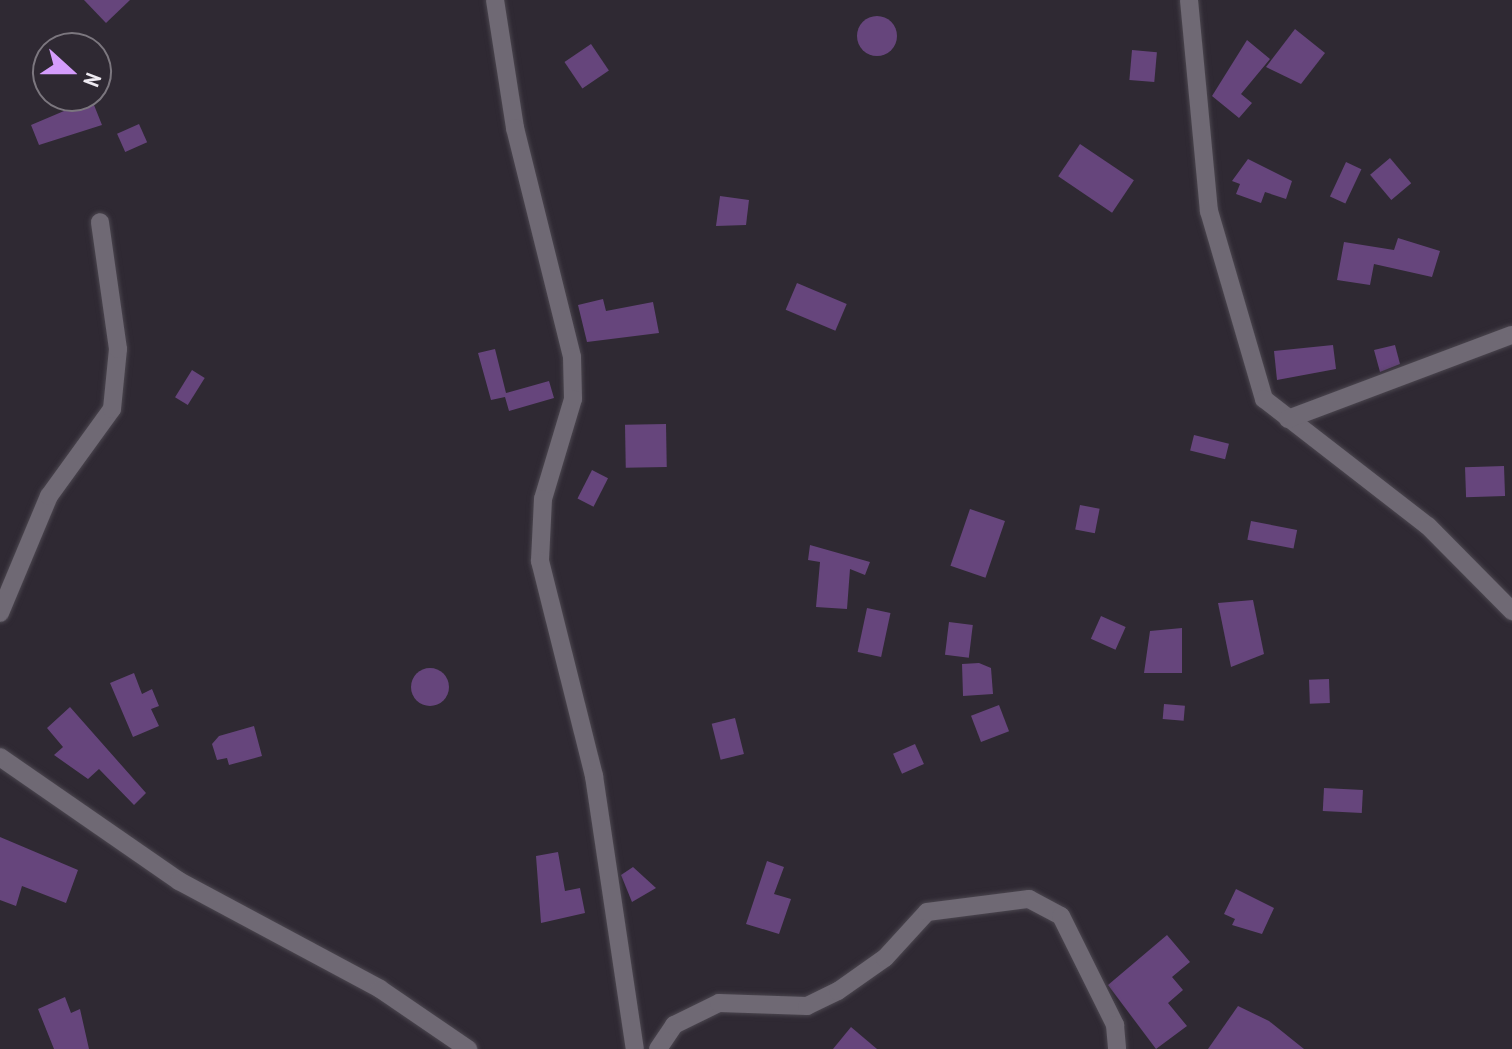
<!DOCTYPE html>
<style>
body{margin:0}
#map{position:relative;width:1512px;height:1049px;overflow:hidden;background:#2f2933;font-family:"PT Sans Narrow",sans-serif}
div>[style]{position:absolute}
.building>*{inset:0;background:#66457c;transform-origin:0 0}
.round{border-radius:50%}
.roads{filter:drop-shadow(0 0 2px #4b464f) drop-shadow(0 0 2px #4b464f)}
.street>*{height:18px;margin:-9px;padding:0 9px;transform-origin:9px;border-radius:9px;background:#6f6974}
span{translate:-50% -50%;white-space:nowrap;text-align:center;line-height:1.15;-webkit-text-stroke:6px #2f2933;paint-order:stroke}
.north{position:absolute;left:32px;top:32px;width:80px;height:80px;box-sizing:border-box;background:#2f2933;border:2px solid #7c777f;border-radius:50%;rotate:111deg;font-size:22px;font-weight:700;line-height:32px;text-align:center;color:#efebf2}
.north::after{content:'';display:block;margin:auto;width:28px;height:36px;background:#d49cfc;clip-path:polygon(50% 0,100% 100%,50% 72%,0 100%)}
</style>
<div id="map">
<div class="building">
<i style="clip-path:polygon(84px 0,130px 0,106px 23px)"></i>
<i class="round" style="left:857px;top:16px;width:40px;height:40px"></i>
<i style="clip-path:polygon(1295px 29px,1325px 53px,1301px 84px,1266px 67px)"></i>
<i style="clip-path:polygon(1247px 40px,1270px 59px,1241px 94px,1252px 103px,1239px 118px,1212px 96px)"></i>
<i style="left:591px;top:44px;width:32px;height:32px;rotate:56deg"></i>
<i style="left:1132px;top:50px;width:25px;height:30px;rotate:5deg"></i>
<i style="clip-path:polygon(69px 96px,92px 100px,102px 125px,39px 145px,31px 125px,64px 111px,59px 100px)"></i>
<i style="left:139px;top:124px;width:20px;height:24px;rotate:66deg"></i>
<i style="left:1080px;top:144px;width:65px;height:39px;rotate:34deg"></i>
<i style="left:1390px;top:158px;width:33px;height:26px;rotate:50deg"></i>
<i style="clip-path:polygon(1248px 159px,1292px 181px,1286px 199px,1265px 192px,1261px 203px,1236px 194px,1240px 184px,1232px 181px)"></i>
<i style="left:1346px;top:162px;width:17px;height:38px;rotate:25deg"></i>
<i style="clip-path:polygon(720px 196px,749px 200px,746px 225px,716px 226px)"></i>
<i style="clip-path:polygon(1398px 238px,1440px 251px,1432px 277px,1374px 264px,1370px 285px,1337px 280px,1344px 242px,1394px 250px)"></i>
<i style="left:797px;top:283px;width:54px;height:29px;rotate:23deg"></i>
<i style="clip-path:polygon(603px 299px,606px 311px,653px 302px,659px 333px,587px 342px,578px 305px)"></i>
<i style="clip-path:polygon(1333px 345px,1336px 369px,1277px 380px,1274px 351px)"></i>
<i style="clip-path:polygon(1395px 345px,1400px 364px,1380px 372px,1374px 350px)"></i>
<i style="clip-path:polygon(495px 349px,506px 393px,549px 381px,554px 398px,509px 411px,505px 397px,491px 400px,478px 353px)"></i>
<i style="left:192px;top:370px;width:15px;height:32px;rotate:32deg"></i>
<i style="left:666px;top:424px;width:43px;height:41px;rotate:89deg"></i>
<i style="left:1194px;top:435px;width:36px;height:16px;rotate:14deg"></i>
<i style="left:1504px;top:466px;width:30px;height:39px;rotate:88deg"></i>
<i style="left:592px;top:470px;width:18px;height:32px;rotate:27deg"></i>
<i style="left:1080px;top:505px;width:20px;height:25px;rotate:11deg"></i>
<i style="left:970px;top:509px;width:37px;height:60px;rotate:19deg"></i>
<i style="left:1251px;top:521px;width:47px;height:19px;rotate:11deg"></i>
<i style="clip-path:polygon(810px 545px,870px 562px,865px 575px,850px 569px,847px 609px,816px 607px,820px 562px,808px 560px)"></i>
<i style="clip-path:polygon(1253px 600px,1264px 654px,1231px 667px,1218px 603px)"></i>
<i style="left:867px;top:608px;width:24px;height:45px;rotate:12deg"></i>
<i style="left:1101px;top:616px;width:27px;height:25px;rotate:24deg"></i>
<i style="left:949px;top:622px;width:24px;height:33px;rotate:7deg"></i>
<i style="clip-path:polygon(1182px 628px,1182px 673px,1144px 673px,1150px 631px)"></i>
<i style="clip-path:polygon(979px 663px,991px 668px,993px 694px,963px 696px,962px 664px)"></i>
<i class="round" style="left:411px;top:668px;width:38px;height:38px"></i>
<i style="clip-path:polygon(134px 673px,142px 694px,152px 689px,159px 706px,151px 709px,159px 726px,133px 737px,110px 683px)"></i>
<i style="left:1329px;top:679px;width:24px;height:20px;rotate:88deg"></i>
<i style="left:1164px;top:704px;width:21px;height:15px;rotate:5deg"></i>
<i style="left:999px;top:705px;width:28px;height:30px;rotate:69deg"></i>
<i style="clip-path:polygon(70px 707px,146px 793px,134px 805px,99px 769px,88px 779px,54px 755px,63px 747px,47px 728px)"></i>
<i style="left:735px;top:718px;width:37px;height:24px;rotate:76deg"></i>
<i style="clip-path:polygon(254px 726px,262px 756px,229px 765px,227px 758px,217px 760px,212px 744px,219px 736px)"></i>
<i style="left:915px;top:744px;width:22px;height:24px;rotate:66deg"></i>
<i style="left:1324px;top:788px;width:39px;height:23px;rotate:3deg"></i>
<i style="clip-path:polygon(0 837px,78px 870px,66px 903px,22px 886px,16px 906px,0 900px)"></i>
<i style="clip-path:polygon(558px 852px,565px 891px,580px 888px,585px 913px,541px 923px,536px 856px)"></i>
<i style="clip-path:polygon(767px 861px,784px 867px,774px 894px,791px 899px,779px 934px,746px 924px)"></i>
<i style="clip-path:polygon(633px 867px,656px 888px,632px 902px,621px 875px)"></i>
<i style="clip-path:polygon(1236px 889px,1274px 908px,1262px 934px,1232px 925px,1235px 919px,1224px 914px)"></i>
<i style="clip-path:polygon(1167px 935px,1190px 962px,1172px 977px,1183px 990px,1168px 1003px,1187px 1026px,1156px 1049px,1108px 985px)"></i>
<i style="clip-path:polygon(65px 997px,71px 1013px,80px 1009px,89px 1049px,54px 1049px,38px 1009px)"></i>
<i style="clip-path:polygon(1238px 1006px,1269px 1021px,1304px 1049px,1208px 1049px)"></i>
<i style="clip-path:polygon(851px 1027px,877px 1049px,833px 1049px)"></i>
</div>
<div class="roads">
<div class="street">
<i style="left:495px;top:0;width:130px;rotate:81.1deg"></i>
<i style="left:515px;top:128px;width:236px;rotate:76deg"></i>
<i style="left:572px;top:357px;width:42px;rotate:88.6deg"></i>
<i style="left:573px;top:399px;width:104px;rotate:106.7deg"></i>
<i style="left:543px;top:499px;width:62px;rotate:92.8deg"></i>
<i style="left:540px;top:561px;width:222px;rotate:75.9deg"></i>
<i style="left:594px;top:776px;width:276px;rotate:81.5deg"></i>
<i style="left:1189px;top:0;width:212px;rotate:84.6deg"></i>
<i style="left:1209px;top:211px;width:196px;rotate:73.7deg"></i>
<i style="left:1264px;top:399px;width:207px;rotate:37.8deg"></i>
<i style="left:1428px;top:526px;width:120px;rotate:45.3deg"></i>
<i style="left:1288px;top:419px;width:239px;rotate:-20.6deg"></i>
<i style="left:0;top:613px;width:127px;rotate:-67.3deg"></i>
<i style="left:49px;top:496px;width:107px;rotate:-54.1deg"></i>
<i style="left:112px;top:409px;width:60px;rotate:-84.3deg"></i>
<i style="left:118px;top:349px;width:128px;rotate:-98.1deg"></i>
<i style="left:0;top:757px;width:218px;rotate:34.7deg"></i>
<i style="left:179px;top:881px;width:228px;rotate:28.2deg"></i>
<i style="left:380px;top:989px;width:107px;rotate:34.3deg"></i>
<i style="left:658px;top:1049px;width:29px;rotate:-56deg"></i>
<i style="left:674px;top:1025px;width:50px;rotate:-26.1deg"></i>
<i style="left:719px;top:1003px;width:88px;rotate:2deg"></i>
<i style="left:807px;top:1006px;width:34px;rotate:-26deg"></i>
<i style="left:838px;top:991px;width:57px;rotate:-35.1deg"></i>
<i style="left:885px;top:958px;width:62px;rotate:-47.6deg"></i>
<i style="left:927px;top:912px;width:103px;rotate:-7.3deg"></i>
<i style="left:1029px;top:899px;width:36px;rotate:28deg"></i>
<i style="left:1061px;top:916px;width:122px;rotate:63.6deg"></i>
<i style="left:1115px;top:1025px;width:24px;rotate:85deg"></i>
</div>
</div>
<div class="north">N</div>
</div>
